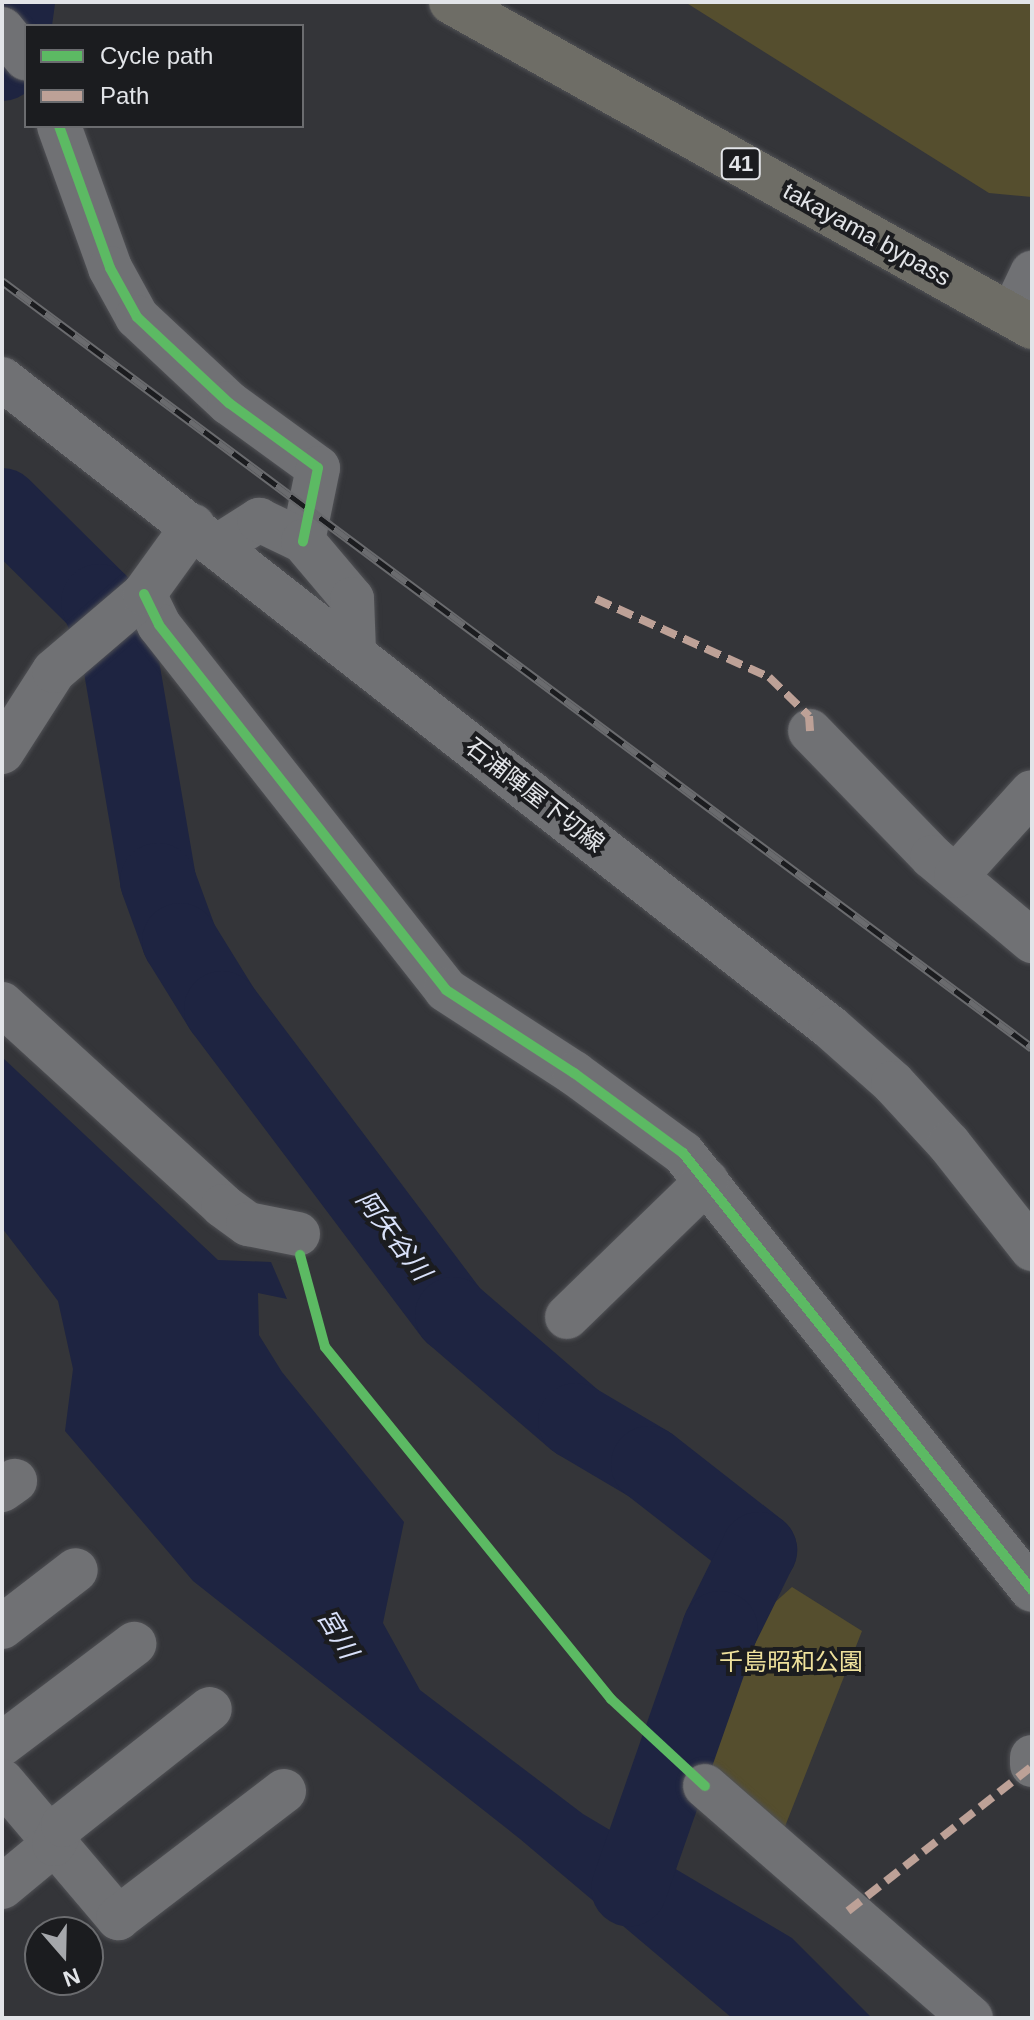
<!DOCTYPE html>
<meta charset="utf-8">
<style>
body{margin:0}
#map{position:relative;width:1034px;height:2020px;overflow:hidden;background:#343539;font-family:Arial,"Noto Sans JP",sans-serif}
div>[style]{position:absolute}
.green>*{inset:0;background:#554e2e}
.water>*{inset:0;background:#1e2441}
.river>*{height:76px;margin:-38px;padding:0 38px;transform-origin:38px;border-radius:38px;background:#1e2441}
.roads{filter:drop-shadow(0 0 2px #505155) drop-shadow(0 0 2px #505155)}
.minor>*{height:44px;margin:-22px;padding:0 22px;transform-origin:22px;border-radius:22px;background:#707174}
.secondary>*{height:44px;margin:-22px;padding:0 22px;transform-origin:22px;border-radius:22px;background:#707174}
.trunk>*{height:44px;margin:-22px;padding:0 22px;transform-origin:22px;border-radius:22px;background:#6e6d66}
.rail>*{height:9px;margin-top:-4.5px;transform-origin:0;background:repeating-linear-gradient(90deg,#1b1c1f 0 18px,#6a6b6e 0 36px);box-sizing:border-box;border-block:2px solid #6a6b6e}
.quiet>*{height:8px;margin-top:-4px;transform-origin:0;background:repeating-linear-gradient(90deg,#bda197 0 16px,transparent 0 24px)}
.cycleway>*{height:10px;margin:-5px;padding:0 5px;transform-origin:5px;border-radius:5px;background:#5cba63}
span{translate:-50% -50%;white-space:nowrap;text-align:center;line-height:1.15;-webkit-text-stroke:8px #1b1c1f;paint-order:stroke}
.shield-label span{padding:2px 6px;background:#1b1c1f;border:2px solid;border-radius:6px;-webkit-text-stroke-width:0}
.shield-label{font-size:22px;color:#e2e4e8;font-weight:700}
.street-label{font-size:24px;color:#e2e4e8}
.park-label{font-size:24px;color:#efe19c}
.water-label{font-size:26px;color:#d9e1fa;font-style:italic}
.frame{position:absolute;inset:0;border:4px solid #e2e4e8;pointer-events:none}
.legend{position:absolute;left:24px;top:24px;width:280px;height:104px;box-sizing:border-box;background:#1b1c1f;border:2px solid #6b6c6f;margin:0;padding:10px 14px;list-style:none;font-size:24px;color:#e2e4e8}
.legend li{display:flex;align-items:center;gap:16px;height:40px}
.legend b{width:40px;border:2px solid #6b6c6f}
.north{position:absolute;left:24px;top:1916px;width:80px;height:80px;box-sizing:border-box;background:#1b1c1f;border:2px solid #6b6c6f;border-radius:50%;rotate:160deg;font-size:22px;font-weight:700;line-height:32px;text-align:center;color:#e2e4e8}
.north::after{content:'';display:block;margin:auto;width:28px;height:36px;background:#a5a7ab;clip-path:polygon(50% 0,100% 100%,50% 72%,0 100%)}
</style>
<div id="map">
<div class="green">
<i style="clip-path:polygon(685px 2px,1032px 2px,1032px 197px,989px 193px)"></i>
<i style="clip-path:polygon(792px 1587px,862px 1631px,782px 1834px,711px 1772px,740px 1634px)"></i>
</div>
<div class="water">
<i style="clip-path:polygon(2px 1057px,218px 1260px,271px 1262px,287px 1299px,258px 1293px,259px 1335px,282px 1372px,404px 1522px,383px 1623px,420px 1690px,583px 1814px,792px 1938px,872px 2018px,732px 2018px,520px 1839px,193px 1581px,65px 1431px,73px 1369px,58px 1301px,2px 1228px)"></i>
</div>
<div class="river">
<i style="left:2px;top:63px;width:28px;rotate:-69deg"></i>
<i style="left:12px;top:37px;width:35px;rotate:-82deg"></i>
<i style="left:2px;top:506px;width:136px;rotate:44.7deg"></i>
<i style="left:99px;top:602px;width:54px;rotate:68.2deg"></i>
<i style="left:119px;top:652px;width:232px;rotate:80.3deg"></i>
<i style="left:158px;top:881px;width:64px;rotate:69.9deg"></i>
<i style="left:180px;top:941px;width:80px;rotate:58.3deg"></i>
<i style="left:222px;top:1009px;width:383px;rotate:53deg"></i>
<i style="left:453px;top:1315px;width:162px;rotate:40.8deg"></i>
<i style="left:576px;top:1421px;width:85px;rotate:30.5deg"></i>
<i style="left:649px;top:1464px;width:140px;rotate:38deg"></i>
<i style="left:759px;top:1550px;width:88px;rotate:116.3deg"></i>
<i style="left:720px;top:1629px;width:275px;rotate:109.3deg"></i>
</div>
<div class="roads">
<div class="minor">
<i style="left:2px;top:29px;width:38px;rotate:51deg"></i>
<i style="left:59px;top:126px;width:151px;rotate:70.2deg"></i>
<i style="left:110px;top:268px;width:56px;rotate:61.1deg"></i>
<i style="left:137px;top:317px;width:126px;rotate:43.1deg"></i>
<i style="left:229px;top:403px;width:110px;rotate:36.1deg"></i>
<i style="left:318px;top:468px;width:75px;rotate:101.6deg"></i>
<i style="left:1012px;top:315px;width:47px;rotate:-64.5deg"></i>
<i style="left:218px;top:546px;width:49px;rotate:-32.4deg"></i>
<i style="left:259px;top:520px;width:49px;rotate:25.5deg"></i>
<i style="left:303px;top:541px;width:76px;rotate:49.8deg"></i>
<i style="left:352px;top:599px;width:53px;rotate:87.8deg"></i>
<i style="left:144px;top:594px;width:34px;rotate:64deg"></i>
<i style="left:159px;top:625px;width:464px;rotate:51.8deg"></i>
<i style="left:446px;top:990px;width:153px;rotate:33deg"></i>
<i style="left:574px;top:1073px;width:135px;rotate:36.3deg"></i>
<i style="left:683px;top:1153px;width:559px;rotate:51.39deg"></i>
<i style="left:810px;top:731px;width:175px;rotate:45.9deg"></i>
<i style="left:932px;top:857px;width:131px;rotate:40deg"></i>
<i style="left:2px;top:752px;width:96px;rotate:-57.3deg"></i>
<i style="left:54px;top:671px;width:118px;rotate:-40.5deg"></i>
<i style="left:144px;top:594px;width:84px;rotate:-54.2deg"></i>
<i style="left:956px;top:876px;width:113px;rotate:-47.9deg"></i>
<i style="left:2px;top:1004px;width:299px;rotate:42.4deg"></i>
<i style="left:223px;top:1206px;width:31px;rotate:36deg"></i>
<i style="left:248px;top:1224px;width:51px;rotate:11.3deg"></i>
<i style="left:567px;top:1317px;width:195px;rotate:-44.2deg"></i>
<i style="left:2px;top:1490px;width:16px;rotate:-35deg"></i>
<i style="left:2px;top:1627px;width:93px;rotate:-37.6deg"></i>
<i style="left:2px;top:1744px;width:166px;rotate:-37.1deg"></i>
<i style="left:1032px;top:1757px;width:8px;rotate:90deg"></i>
<i style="left:2px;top:1781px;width:180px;rotate:49.7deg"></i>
<i style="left:118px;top:1918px;width:209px;rotate:-37.4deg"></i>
<i style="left:705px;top:1786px;width:353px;rotate:41.1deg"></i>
<i style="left:2px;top:1887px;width:67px;rotate:-39.6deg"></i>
<i style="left:54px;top:1844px;width:21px;rotate:-65deg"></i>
<i style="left:63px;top:1825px;width:187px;rotate:-38.3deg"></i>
</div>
<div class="secondary">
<i style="left:2px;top:379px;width:1051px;rotate:38.05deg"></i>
<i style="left:830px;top:1027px;width:84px;rotate:41.6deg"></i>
<i style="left:893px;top:1083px;width:83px;rotate:47.4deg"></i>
<i style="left:949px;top:1144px;width:134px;rotate:51.7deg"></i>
</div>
<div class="trunk">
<i style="left:451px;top:2px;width:666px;rotate:29.22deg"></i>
</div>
</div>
<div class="rail">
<i style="left:2px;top:281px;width:1284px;rotate:36.67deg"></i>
</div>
<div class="quiet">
<i style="left:596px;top:599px;width:190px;rotate:24.3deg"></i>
<i style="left:769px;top:677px;width:56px;rotate:44.3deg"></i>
<i style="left:809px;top:716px;width:15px;rotate:86deg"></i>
<i style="left:848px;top:1911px;width:234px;rotate:-38.2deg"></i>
</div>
<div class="cycleway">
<i style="left:59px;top:126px;width:151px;rotate:70.2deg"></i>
<i style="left:110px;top:268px;width:56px;rotate:61.1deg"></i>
<i style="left:137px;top:317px;width:126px;rotate:43.1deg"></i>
<i style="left:229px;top:403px;width:110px;rotate:36.1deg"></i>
<i style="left:318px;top:468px;width:75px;rotate:101.6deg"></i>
<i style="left:144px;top:594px;width:34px;rotate:64deg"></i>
<i style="left:159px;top:625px;width:464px;rotate:51.8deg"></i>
<i style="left:446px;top:990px;width:153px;rotate:33deg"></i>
<i style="left:574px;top:1073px;width:135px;rotate:36.3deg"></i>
<i style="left:683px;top:1153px;width:559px;rotate:51.39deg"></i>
<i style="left:300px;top:1255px;width:95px;rotate:74.8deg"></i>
<i style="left:325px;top:1347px;width:454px;rotate:50.9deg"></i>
<i style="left:611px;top:1699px;width:128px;rotate:42.8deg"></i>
</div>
<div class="shield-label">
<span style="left:741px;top:164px">41</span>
</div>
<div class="street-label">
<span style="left:867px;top:234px;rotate:29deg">takayama bypass</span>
<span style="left:535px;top:795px;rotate:38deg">石浦陣屋下切線</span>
</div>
<div class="park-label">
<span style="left:791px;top:1662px">千島昭和公園</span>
</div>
<div class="water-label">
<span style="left:393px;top:1236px;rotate:53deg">阿矢谷川</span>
<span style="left:337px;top:1634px;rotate:59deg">宮川</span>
</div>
<div class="frame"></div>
<ul class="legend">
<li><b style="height:10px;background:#5cba63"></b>Cycle path</li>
<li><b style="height:10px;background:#bda197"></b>Path</li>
</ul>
<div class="north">N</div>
</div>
